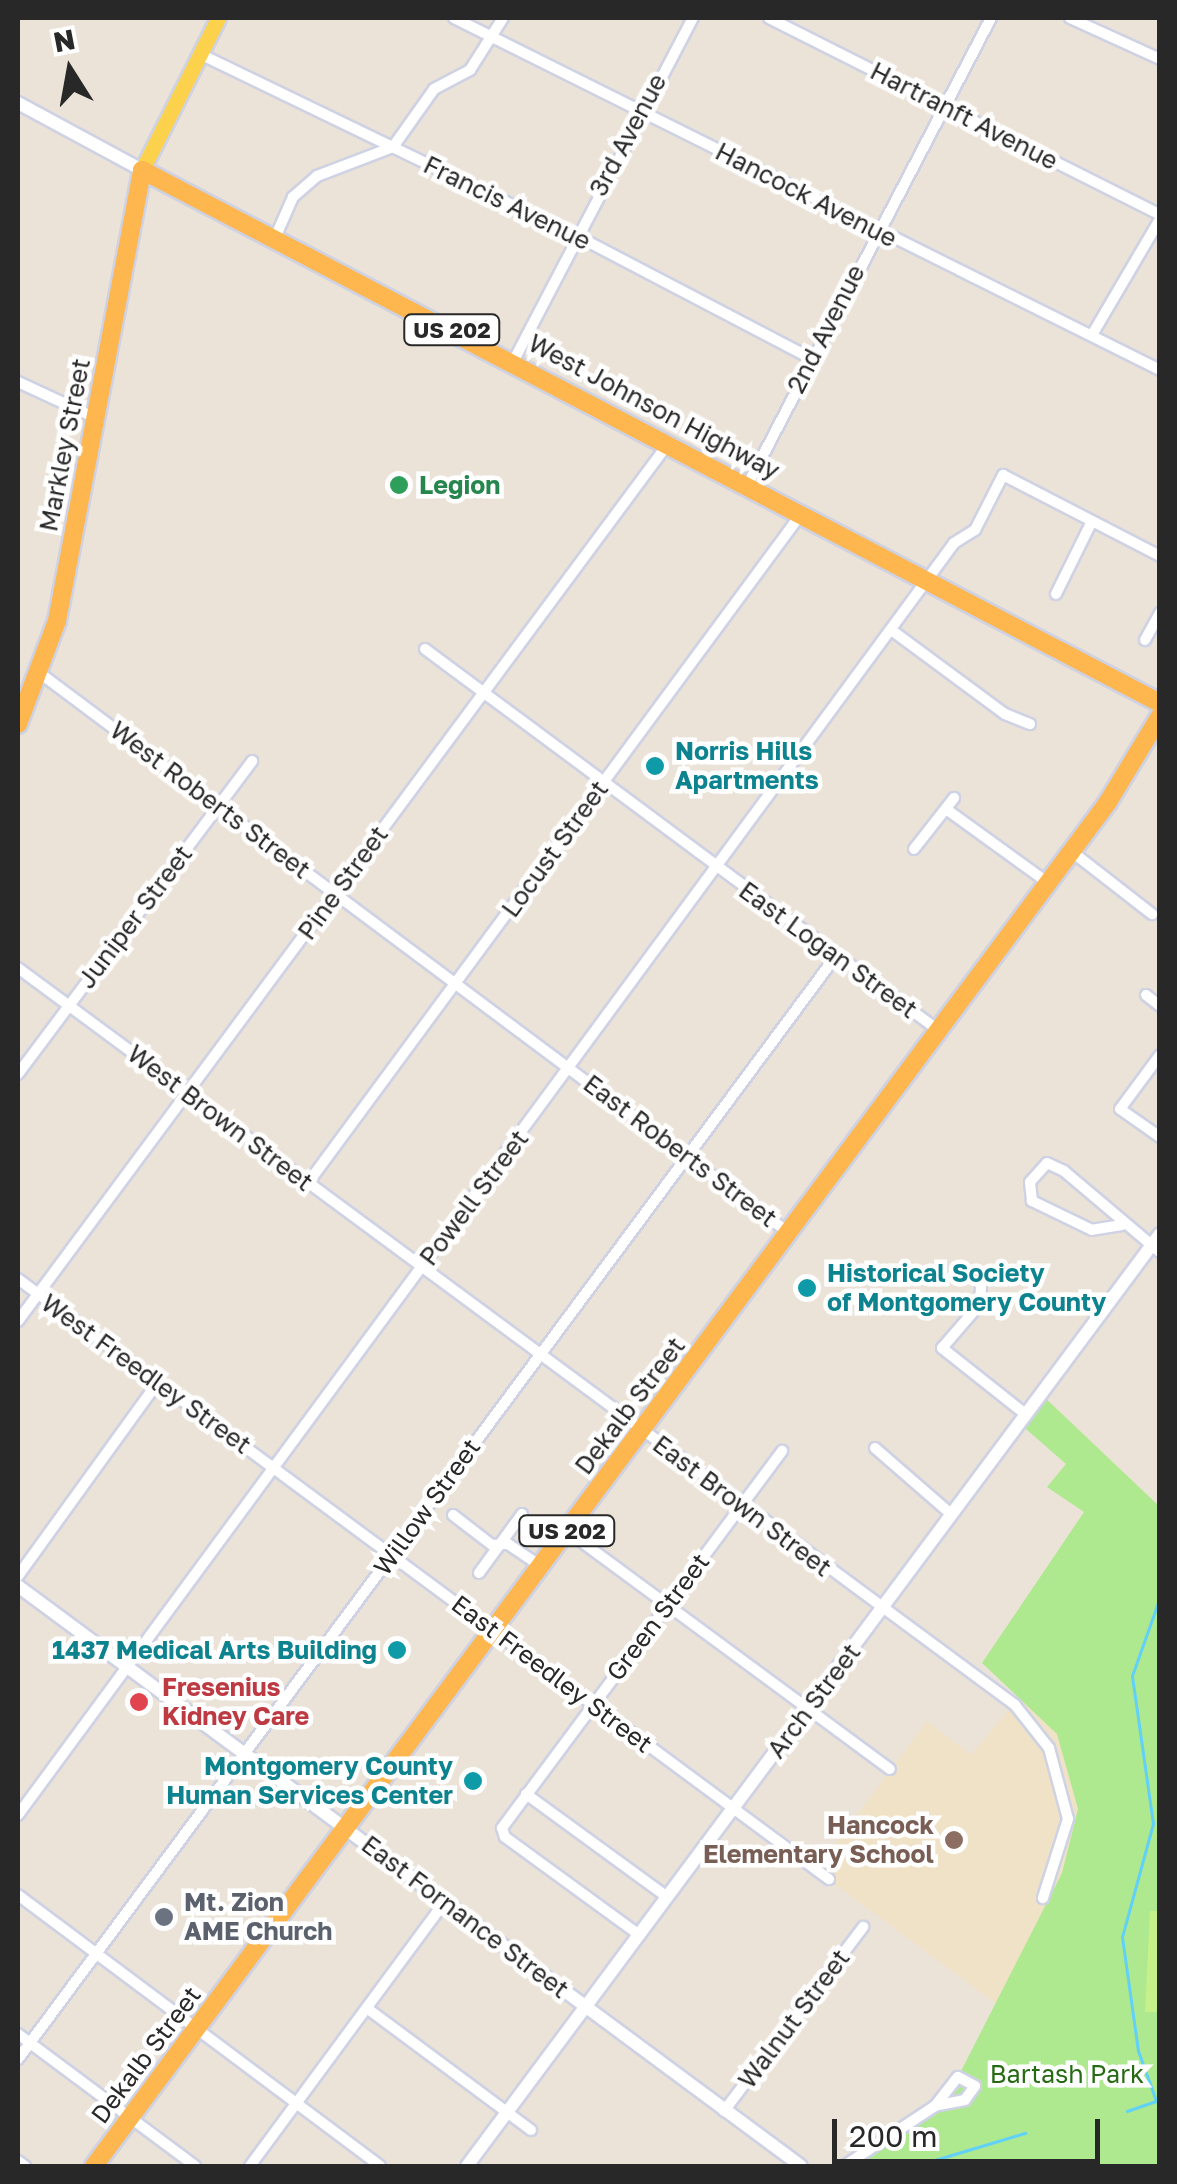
<!DOCTYPE html>
<style>
body{margin:0}
#map{position:relative;width:1177px;height:2184px;overflow:hidden;background:#ece3d8;font-family:"Golos Text",sans-serif}
div>[style]{position:absolute}
.education>*{inset:0;background:#f0e2c6}
.green>*{inset:0;background:#aee88f}
.pitch>*{inset:0;background:#c6f18a}
.stream>*{height:2.5px;margin:-1.25px;padding:0 1.25px;transform-origin:1.25px;border-radius:1.25px;background:#61d1f8}
.roads{filter:drop-shadow(2px 0 #ced2e3) drop-shadow(-2px 0 #ced2e3) drop-shadow(0 2px #ced2e3) drop-shadow(0 -2px #ced2e3)}
.minor>*{height:10px;margin:-5px;padding:0 5px;transform-origin:5px;border-radius:5px;background:#fff}
.tertiary>*{height:12px;margin:-6px;padding:0 6px;transform-origin:6px;border-radius:6px;background:#fff}
.primary>*{height:15px;margin:-7.5px;padding:0 7.5px;transform-origin:7.5px;border-radius:7.5px;background:#fcd24d}
.trunk>*{height:18px;margin:-9px;padding:0 9px;transform-origin:9px;border-radius:9px;background:#feb64f}
.dots>*{width:28px;height:28px;translate:-50% -50%;box-sizing:border-box;border:5px solid #fff;border-radius:50%}
span{translate:-50% -50%;white-space:nowrap;text-align:center;line-height:1.15;-webkit-text-stroke:9px #fff;paint-order:stroke}
.shield-label span{padding:2px 8px;background:#fff;border:2px solid;border-radius:8px;-webkit-text-stroke-width:0}
.shield-label{font-size:22px;color:#282828;font-weight:700}
.street-label{font-size:25px;color:#282828}
.leisure-label{font-size:25px;color:#27864d;font-weight:700}
.left{translate:0 -50%;text-align:left}
.culture-label{font-size:25px;color:#0d838f;font-weight:700}
.right{translate:-100% -50%;text-align:right}
.health-label{font-size:25px;color:#be3a42;font-weight:700}
.education-label{font-size:25px;color:#785e54;font-weight:700}
.worship-label{font-size:25px;color:#5b616d;font-weight:700}
.park-label{font-size:25px;color:#266a13}
.frame{position:absolute;inset:0;border:20px solid #282828;pointer-events:none}
.north{position:absolute;left:20px;top:20px;width:100px;height:100px;-webkit-text-stroke:8px #fff;paint-order:stroke;rotate:349deg;font-size:28px;font-weight:700;line-height:40px;text-align:center;color:#282828}
.north::after{content:'';display:block;margin:auto;width:35px;height:45px;background:#282828;clip-path:polygon(50% 0,100% 100%,50% 72%,0 100%)}
.scale{position:absolute;left:832px;top:2119px;width:268px;height:45px;box-sizing:border-box;border:5px solid #282828;border-top:0;padding-left:12px;font-size:30px;line-height:35px;white-space:nowrap;color:#282828;-webkit-text-stroke:8px #fff;paint-order:stroke}
</style>
<div id="map">
<div class="education">
<div style="clip-path:polygon(1020px 1697px,1057px 1734px,1078px 1809px,1062px 1873px,998px 2005px,816px 1870px,927px 1721px,971px 1755px)"></div>
</div>
<div class="green">
<div style="clip-path:polygon(1040px 1393px,1159px 1506px,1159px 2166px,844px 2166px,935px 2106px,958px 2077px,1062px 1873px,1078px 1809px,1057px 1734px,982px 1663px,1084px 1512px,1047px 1487px,1066px 1464px,1018px 1422px)"></div>
</div>
<div class="pitch">
<div style="clip-path:polygon(1150px 1911px,1159px 1911px,1159px 2012px,1145px 2012px)"></div>
</div>
<div class="stream">
<div style="left:1127px;top:2111px;width:31px;rotate:-19deg"></div>
<div style="left:1156px;top:2101px;width:53px;rotate:-109.8deg"></div>
<div style="left:1138px;top:2051px;width:115px;rotate:-98deg"></div>
<div style="left:1122px;top:1937px;width:117px;rotate:-74.7deg"></div>
<div style="left:1153px;top:1824px;width:149px;rotate:-98.1deg"></div>
<div style="left:1132px;top:1676px;width:84px;rotate:-70.5deg"></div>
<div style="left:915px;top:2166px;width:115px;rotate:-16.7deg"></div>
</div>
<div class="roads">
<div class="minor">
<div style="left:454px;top:18px;width:789px;rotate:26.5deg"></div>
<div style="left:769px;top:18px;width:438px;rotate:26.7deg"></div>
<div style="left:1070px;top:18px;width:99px;rotate:24.5deg"></div>
<div style="left:200px;top:54px;width:416px;rotate:25.8deg"></div>
<div style="left:575px;top:235px;width:267px;rotate:27.6deg"></div>
<div style="left:275px;top:238px;width:45px;rotate:-66.3deg"></div>
<div style="left:293px;top:197px;width:32px;rotate:-41deg"></div>
<div style="left:317px;top:176px;width:81px;rotate:-20.9deg"></div>
<div style="left:393px;top:147px;width:71px;rotate:-54.7deg"></div>
<div style="left:434px;top:89px;width:41px;rotate:-27.8deg"></div>
<div style="left:470px;top:70px;width:62px;rotate:-57.6deg"></div>
<div style="left:1092px;top:335px;width:134px;rotate:-59.6deg"></div>
<div style="left:513px;top:362px;width:388px;rotate:-62.4deg"></div>
<div style="left:18px;top:382px;width:86px;rotate:24.8deg"></div>
<div style="left:748px;top:484px;width:526px;rotate:-62.46deg"></div>
<div style="left:1056px;top:594px;width:81px;rotate:-63.7deg"></div>
<div style="left:894px;top:632px;width:138px;rotate:36.5deg"></div>
<div style="left:1005px;top:714px;width:27px;rotate:22deg"></div>
<div style="left:1145px;top:640px;width:31px;rotate:-61deg"></div>
<div style="left:425px;top:649px;width:639px;rotate:36.6deg"></div>
<div style="left:41px;top:674px;width:934px;rotate:36.77deg"></div>
<div style="left:946px;top:809px;width:125px;rotate:35.9deg"></div>
<div style="left:914px;top:849px;width:65px;rotate:-51.9deg"></div>
<div style="left:1071px;top:851px;width:103px;rotate:37.9deg"></div>
<div style="left:18px;top:968px;width:1240px;rotate:36.47deg"></div>
<div style="left:1015px;top:1705px;width:55px;rotate:51.7deg"></div>
<div style="left:1049px;top:1748px;width:73px;rotate:75deg"></div>
<div style="left:1068px;top:1819px;width:83px;rotate:107.6deg"></div>
<div style="left:1146px;top:995px;width:18px;rotate:38deg"></div>
<div style="left:1160px;top:1055px;width:67px;rotate:126.5deg"></div>
<div style="left:1120px;top:1109px;width:49px;rotate:35deg"></div>
<div style="left:18px;top:1074px;width:391px;rotate:-53.2deg"></div>
<div style="left:308px;top:1183px;width:831px;rotate:-53.61deg"></div>
<div style="left:1122px;top:1225px;width:30px;rotate:171deg"></div>
<div style="left:1092px;top:1230px;width:67px;rotate:-154.2deg"></div>
<div style="left:1032px;top:1201px;width:19px;rotate:-96deg"></div>
<div style="left:1030px;top:1182px;width:25px;rotate:-48deg"></div>
<div style="left:1047px;top:1163px;width:19px;rotate:25deg"></div>
<div style="left:1064px;top:1171px;width:126px;rotate:40.2deg"></div>
<div style="left:18px;top:1279px;width:1009px;rotate:36.5deg"></div>
<div style="left:981px;top:1286px;width:18px;rotate:93deg"></div>
<div style="left:980px;top:1304px;width:58px;rotate:130.8deg"></div>
<div style="left:942px;top:1348px;width:105px;rotate:38.4deg"></div>
<div style="left:18px;top:1321px;width:1092px;rotate:-53.46deg"></div>
<div style="left:875px;top:1448px;width:101px;rotate:41deg"></div>
<div style="left:453px;top:1515px;width:49px;rotate:37.6deg"></div>
<div style="left:492px;top:1545px;width:16px;rotate:-4deg"></div>
<div style="left:508px;top:1544px;width:40px;rotate:34deg"></div>
<div style="left:567px;top:1531px;width:401px;rotate:36.4deg"></div>
<div style="left:479px;top:1573px;width:73px;rotate:-53.9deg"></div>
<div style="left:18px;top:1576px;width:238px;rotate:-54.2deg"></div>
<div style="left:526px;top:1794px;width:175px;rotate:36.1deg"></div>
<div style="left:18px;top:1815px;width:1579px;rotate:-53.65deg"></div>
<div style="left:954px;top:543px;width:25px;rotate:-32deg"></div>
<div style="left:975px;top:530px;width:62px;rotate:-63deg"></div>
<div style="left:1003px;top:475px;width:177px;rotate:27.3deg"></div>
<div style="left:18px;top:1895px;width:452px;rotate:36.8deg"></div>
<div style="left:638px;top:1934px;width:165px;rotate:-143.9deg"></div>
<div style="left:505px;top:1837px;width:9px;rotate:-108deg"></div>
<div style="left:502px;top:1828px;width:470px;rotate:-53.4deg"></div>
<div style="left:368px;top:2009px;width:203px;rotate:36.6deg"></div>
<div style="left:18px;top:2034px;width:221px;rotate:36.7deg"></div>
<div style="left:18px;top:2059px;width:1373px;rotate:-53.44deg"></div>
<div style="left:724px;top:2111px;width:231px;rotate:-52.9deg"></div>
<div style="left:18px;top:2161px;width:9px;rotate:36deg"></div>
<div style="left:250px;top:2166px;width:327px;rotate:-53.6deg"></div>
<div style="left:844px;top:2166px;width:109px;rotate:-33.4deg"></div>
<div style="left:935px;top:2106px;width:37px;rotate:-52deg"></div>
<div style="left:958px;top:2077px;width:19px;rotate:28deg"></div>
<div style="left:975px;top:2086px;width:17px;rotate:126deg"></div>
<div style="left:965px;top:2100px;width:31px;rotate:169deg"></div>
</div>
<div class="tertiary">
<div style="left:18px;top:103px;width:141px;rotate:28.4deg"></div>
<div style="left:18px;top:1586px;width:974px;rotate:36.53deg"></div>
<div style="left:467px;top:2166px;width:1161px;rotate:-53.37deg"></div>
</div>
<div class="primary">
<div style="left:142px;top:170px;width:170px;rotate:-63.4deg"></div>
</div>
<div class="trunk">
<div style="left:18px;top:724px;width:110px;rotate:-69.3deg"></div>
<div style="left:57px;top:621px;width:459px;rotate:-79.3deg"></div>
<div style="left:142px;top:170px;width:1149px;rotate:27.64deg"></div>
<div style="left:94px;top:2166px;width:1700px;rotate:-53.37deg"></div>
<div style="left:1108px;top:802px;width:100px;rotate:-58.8deg"></div>
</div>
</div>
<div class="dots">
<div style="left:399px;top:485px;background:#2e9e5b"></div>
<div style="left:655px;top:766px;background:#0f9aa8"></div>
<div style="left:807px;top:1288px;background:#0f9aa8"></div>
<div style="left:397px;top:1650px;background:#0f9aa8"></div>
<div style="left:139px;top:1702px;background:#e0444e"></div>
<div style="left:473px;top:1781px;background:#0f9aa8"></div>
<div style="left:954px;top:1840px;background:#8d6e63"></div>
<div style="left:164px;top:1917px;background:#6b7280"></div>
</div>
<div class="shield-label">
<span style="left:452px;top:330px">US 202</span>
<span style="left:567px;top:1531px">US 202</span>
</div>
<div class="street-label">
<span style="left:964px;top:116px;rotate:27deg">Hartranft Avenue</span>
<span style="left:628px;top:135px;rotate:-62deg">3rd Avenue</span>
<span style="left:806px;top:195px;rotate:27deg">Hancock Avenue</span>
<span style="left:507px;top:203px;rotate:26deg">Francis Avenue</span>
<span style="left:826px;top:329px;rotate:-63deg">2nd Avenue</span>
<span style="left:654px;top:407px;rotate:28deg">West Johnson Highway</span>
<span style="left:65px;top:445px;rotate:-79deg">Markley Street</span>
<span style="left:210px;top:800px;rotate:37deg">West Roberts Street</span>
<span style="left:555px;top:849px;rotate:-54deg">Locust Street</span>
<span style="left:343px;top:883px;rotate:-54deg">Pine Street</span>
<span style="left:135px;top:917px;rotate:-53deg">Juniper Street</span>
<span style="left:828px;top:950px;rotate:36deg">East Logan Street</span>
<span style="left:220px;top:1118px;rotate:37deg">West Brown Street</span>
<span style="left:680px;top:1151px;rotate:37deg">East Roberts Street</span>
<span style="left:474px;top:1198px;rotate:-53deg">Powell Street</span>
<span style="left:146px;top:1374px;rotate:36deg">West Freedley Street</span>
<span style="left:630px;top:1406px;rotate:-53deg">Dekalb Street</span>
<span style="left:742px;top:1506px;rotate:37deg">East Brown Street</span>
<span style="left:427px;top:1507px;rotate:-54deg">Willow Street</span>
<span style="left:658px;top:1617px;rotate:-53deg">Green Street</span>
<span style="left:552px;top:1674px;rotate:37deg">East Freedley Street</span>
<span style="left:814px;top:1701px;rotate:-53deg">Arch Street</span>
<span style="left:465px;top:1917px;rotate:37deg">East Fornance Street</span>
<span style="left:794px;top:2019px;rotate:-53deg">Walnut Street</span>
<span style="left:146px;top:2055px;rotate:-53deg">Dekalb Street</span>
</div>
<div class="leisure-label">
<span class="left" style="left:419px;top:485px">Legion</span>
</div>
<div class="culture-label">
<span class="left" style="left:675px;top:766px">Norris Hills<br>Apartments</span>
<span class="left" style="left:827px;top:1288px">Historical Society<br>of Montgomery County</span>
<span class="right" style="left:377px;top:1650px">1437 Medical Arts Building</span>
<span class="right" style="left:453px;top:1781px">Montgomery County<br>Human Services Center</span>
</div>
<div class="health-label">
<span class="left" style="left:162px;top:1702px">Fresenius<br>Kidney Care</span>
</div>
<div class="education-label">
<span class="right" style="left:934px;top:1840px">Hancock<br>Elementary School</span>
</div>
<div class="worship-label">
<span class="left" style="left:184px;top:1917px">Mt. Zion<br>AME Church</span>
</div>
<div class="park-label">
<span style="left:1067px;top:2074px">Bartash Park</span>
</div>
<div class="frame"></div>
<div class="north">N</div>
<div class="scale">200 m</div>
</div>
